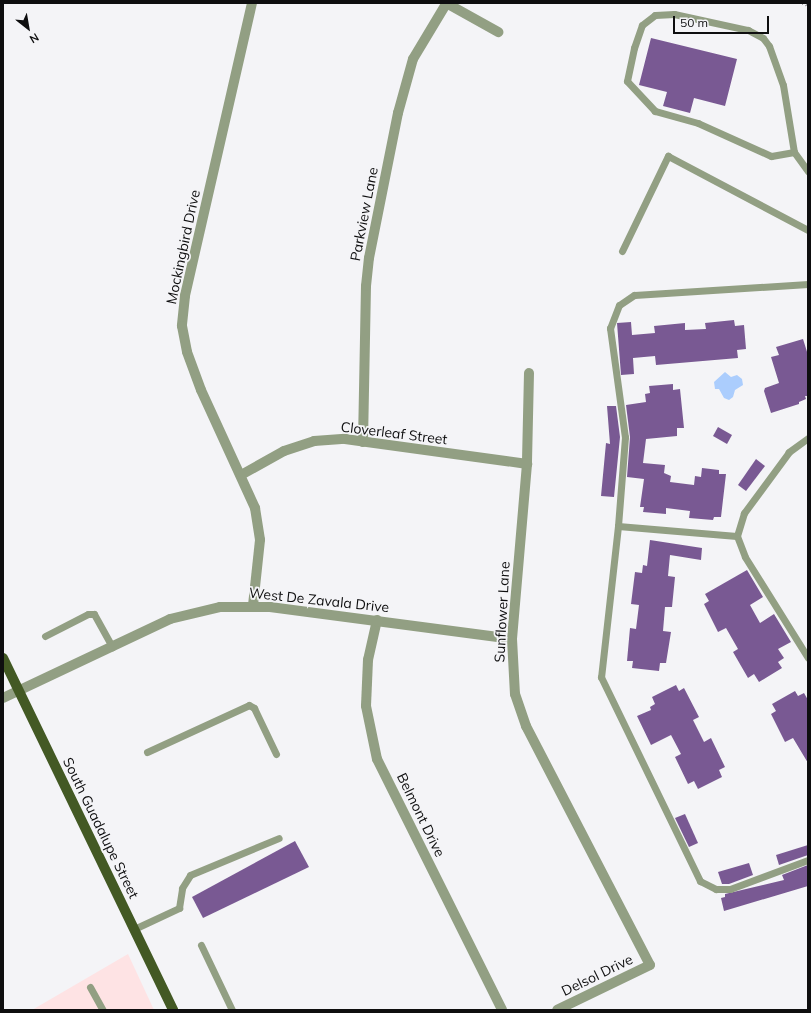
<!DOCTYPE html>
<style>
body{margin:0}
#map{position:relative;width:811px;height:1013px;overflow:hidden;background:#f4f4f7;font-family:Mulish,sans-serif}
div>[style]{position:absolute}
.education>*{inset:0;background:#fee3e4}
.water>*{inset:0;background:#abcdfd}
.building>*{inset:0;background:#795993}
.path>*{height:2.5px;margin-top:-1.25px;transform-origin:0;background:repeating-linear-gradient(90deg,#a3a3a6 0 1px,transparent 0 4px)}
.service>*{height:7px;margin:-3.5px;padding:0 3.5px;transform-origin:3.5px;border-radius:3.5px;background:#929f83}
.minor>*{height:10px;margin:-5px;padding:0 5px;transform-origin:5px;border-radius:5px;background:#929f83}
.primary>*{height:10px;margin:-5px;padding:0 5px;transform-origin:5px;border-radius:5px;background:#435924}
span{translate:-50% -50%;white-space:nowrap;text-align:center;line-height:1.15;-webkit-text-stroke:3.5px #f4f4f7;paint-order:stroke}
.street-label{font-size:14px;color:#0e0e0f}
.frame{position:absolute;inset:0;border:4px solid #0e0e0f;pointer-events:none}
.north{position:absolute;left:8px;top:8px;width:40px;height:40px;-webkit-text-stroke:3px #f4f4f7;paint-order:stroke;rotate:149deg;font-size:11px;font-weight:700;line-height:16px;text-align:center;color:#0e0e0f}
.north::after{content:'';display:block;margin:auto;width:14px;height:18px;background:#0e0e0f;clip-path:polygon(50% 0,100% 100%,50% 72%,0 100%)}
.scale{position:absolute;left:673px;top:16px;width:96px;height:18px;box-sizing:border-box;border:2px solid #0e0e0f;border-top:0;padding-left:5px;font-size:12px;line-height:14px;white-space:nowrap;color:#0e0e0f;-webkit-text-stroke:3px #f4f4f7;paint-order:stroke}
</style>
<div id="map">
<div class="education">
<div style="clip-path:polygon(128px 954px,154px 1010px,32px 1010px)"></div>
</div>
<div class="water">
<div style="clip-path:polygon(725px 372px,731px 377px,737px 375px,742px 379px,743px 385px,735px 390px,733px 397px,729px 400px,724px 398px,719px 389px,715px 389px,714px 382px)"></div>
</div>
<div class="building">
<div style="clip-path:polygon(651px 38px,737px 59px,725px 106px,694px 98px,690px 113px,663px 106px,667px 92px,639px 85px)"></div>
<div style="clip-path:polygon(734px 320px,735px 326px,744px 325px,746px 349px,737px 350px,738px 358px,656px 365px,655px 356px,633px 358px,634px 374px,621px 375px,617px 323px,631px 322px,632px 335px,655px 333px,654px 326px,685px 323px,685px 330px,706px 329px,705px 323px)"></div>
<div style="clip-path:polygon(803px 339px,808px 355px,808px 396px,805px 396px,806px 399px,799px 402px,799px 404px,771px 413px,764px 391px,765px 388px,779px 383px,771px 357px,779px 355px,776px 347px)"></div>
<div style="clip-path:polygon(673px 384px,673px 390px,680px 389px,684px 428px,677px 428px,677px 436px,646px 439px,643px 463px,665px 465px,664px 473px,671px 476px,670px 482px,694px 485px,695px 476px,701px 477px,702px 468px,719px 470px,719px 474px,726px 474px,721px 517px,714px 517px,713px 520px,689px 518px,690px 511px,666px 508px,666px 514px,643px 512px,644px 507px,640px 507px,644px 479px,627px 477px,630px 437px,626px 405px,646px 402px,645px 394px,650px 393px,649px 386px)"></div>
<div style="clip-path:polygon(607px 406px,616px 406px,620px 437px,614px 497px,601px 496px,606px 443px,610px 444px)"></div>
<div style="clip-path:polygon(718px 427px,732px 435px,727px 444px,713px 436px)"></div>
<div style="clip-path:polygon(756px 459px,765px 466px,746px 491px,738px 485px)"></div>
<div style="clip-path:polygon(650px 540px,702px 548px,701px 560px,670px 555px,668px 576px,675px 577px,672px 607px,665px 607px,663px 631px,671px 632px,666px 663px,660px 663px,659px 671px,632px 668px,633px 661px,627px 661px,630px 628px,636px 629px,639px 605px,631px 604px,635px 572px,642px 573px,643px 565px,647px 566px)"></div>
<div style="clip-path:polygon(747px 570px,763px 597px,750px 605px,760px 623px,774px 614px,791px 642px,778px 649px,784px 658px,778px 662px,782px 668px,759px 682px,754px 674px,748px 678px,733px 652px,738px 649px,726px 628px,718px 632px,704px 604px,709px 601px,705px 594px)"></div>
<div style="clip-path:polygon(676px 685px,679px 691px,684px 688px,699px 717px,693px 720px,704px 742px,711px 738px,725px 767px,719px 770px,722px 777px,698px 789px,694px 781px,688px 784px,675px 757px,681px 754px,671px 735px,651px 745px,637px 716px,651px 710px,650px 707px,655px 704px,652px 697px)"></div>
<div style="clip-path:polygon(795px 691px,798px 696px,804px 693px,808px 700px,808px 763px,793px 738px,785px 742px,771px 714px,776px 711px,772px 704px)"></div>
<div style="clip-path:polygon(685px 814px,698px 843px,689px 847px,675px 818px)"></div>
<div style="clip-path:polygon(295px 841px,309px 867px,203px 918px,192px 897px)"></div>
<div style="clip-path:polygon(808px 845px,808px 855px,779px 865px,776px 855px)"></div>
<div style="clip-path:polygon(749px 863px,753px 875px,729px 884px,722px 884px,718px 872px)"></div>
<div style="clip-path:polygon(808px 865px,808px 886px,724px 911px,721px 898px,725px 897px,725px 894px,784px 880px,782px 875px)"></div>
</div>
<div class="path">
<div style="left:802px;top:3px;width:6px;rotate:18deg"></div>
</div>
<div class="service">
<div style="left:794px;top:152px;width:23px;rotate:170deg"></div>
<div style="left:771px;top:156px;width:80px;rotate:-155.7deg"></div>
<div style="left:698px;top:123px;width:45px;rotate:-164.4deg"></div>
<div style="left:655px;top:111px;width:41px;rotate:-133deg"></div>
<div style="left:627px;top:81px;width:34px;rotate:-78deg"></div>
<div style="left:634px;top:48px;width:24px;rotate:-71deg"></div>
<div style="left:642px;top:25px;width:16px;rotate:-38deg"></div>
<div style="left:655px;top:15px;width:19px;rotate:-3deg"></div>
<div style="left:674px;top:14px;width:76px;rotate:12.2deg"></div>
<div style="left:748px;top:30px;width:17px;rotate:28deg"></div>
<div style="left:763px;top:38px;width:10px;rotate:53deg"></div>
<div style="left:769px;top:46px;width:41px;rotate:70.3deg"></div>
<div style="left:783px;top:85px;width:68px;rotate:80.7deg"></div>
<div style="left:794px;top:152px;width:24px;rotate:54deg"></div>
<div style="left:622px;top:251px;width:106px;rotate:-64.2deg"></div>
<div style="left:668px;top:156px;width:158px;rotate:27.9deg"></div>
<div style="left:808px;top:284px;width:174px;rotate:176.4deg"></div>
<div style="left:634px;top:295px;width:18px;rotate:146deg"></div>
<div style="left:619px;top:305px;width:25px;rotate:111deg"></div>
<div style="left:610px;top:328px;width:110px;rotate:82.2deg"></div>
<div style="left:625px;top:437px;width:89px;rotate:94.5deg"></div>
<div style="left:618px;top:526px;width:152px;rotate:96.4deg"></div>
<div style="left:601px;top:677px;width:227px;rotate:64.1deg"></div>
<div style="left:700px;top:881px;width:18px;rotate:27deg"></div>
<div style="left:716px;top:889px;width:14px"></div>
<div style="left:730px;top:889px;width:83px;rotate:-20.4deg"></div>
<div style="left:808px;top:438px;width:24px;rotate:144deg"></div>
<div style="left:789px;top:452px;width:76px;rotate:126.4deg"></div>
<div style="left:744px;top:513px;width:24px;rotate:107deg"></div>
<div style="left:737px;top:536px;width:22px;rotate:69deg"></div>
<div style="left:745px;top:557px;width:119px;rotate:58deg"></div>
<div style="left:618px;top:526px;width:119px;rotate:4.8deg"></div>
<div style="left:45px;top:636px;width:48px;rotate:-27.1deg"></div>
<div style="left:88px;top:614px;width:6px"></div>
<div style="left:94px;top:614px;width:38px;rotate:61deg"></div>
<div style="left:147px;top:752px;width:112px;rotate:-24.7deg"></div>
<div style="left:249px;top:705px;width:6px;rotate:31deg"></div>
<div style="left:254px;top:708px;width:51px;rotate:64.4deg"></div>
<div style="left:134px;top:929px;width:50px;rotate:-25deg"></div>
<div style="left:179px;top:908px;width:20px;rotate:-81deg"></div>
<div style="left:182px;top:888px;width:15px;rotate:-58deg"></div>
<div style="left:190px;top:875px;width:96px;rotate:-22.6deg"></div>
<div style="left:201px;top:945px;width:72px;rotate:64.5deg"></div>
<div style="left:90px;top:987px;width:26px;rotate:61deg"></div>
</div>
<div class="minor">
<div style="left:252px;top:3px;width:301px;rotate:102.9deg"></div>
<div style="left:185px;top:296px;width:30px;rotate:96deg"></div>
<div style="left:182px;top:326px;width:26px;rotate:79deg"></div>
<div style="left:187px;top:352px;width:40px;rotate:69.8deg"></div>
<div style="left:201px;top:390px;width:130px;rotate:65.4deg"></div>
<div style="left:255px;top:508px;width:32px;rotate:81deg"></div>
<div style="left:260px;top:540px;width:66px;rotate:96.1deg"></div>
<div style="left:446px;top:3px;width:60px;rotate:29.1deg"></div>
<div style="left:529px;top:373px;width:91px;rotate:91.3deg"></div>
<div style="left:527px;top:464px;width:176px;rotate:94.9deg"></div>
<div style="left:512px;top:639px;width:55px;rotate:86.9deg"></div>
<div style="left:515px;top:694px;width:34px;rotate:71deg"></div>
<div style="left:526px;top:726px;width:269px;rotate:62.6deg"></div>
<div style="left:650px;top:965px;width:103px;rotate:154.2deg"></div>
<div style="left:363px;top:442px;width:156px;rotate:-88.9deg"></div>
<div style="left:366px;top:286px;width:28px;rotate:-84deg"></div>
<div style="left:369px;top:258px;width:148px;rotate:-78.7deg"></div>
<div style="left:398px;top:113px;width:56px;rotate:-74.5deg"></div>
<div style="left:413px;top:59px;width:64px;rotate:-59deg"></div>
<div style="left:241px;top:475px;width:49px;rotate:-29.2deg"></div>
<div style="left:284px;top:451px;width:32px;rotate:-18deg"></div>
<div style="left:314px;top:441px;width:31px;rotate:-4deg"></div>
<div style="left:345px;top:439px;width:184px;rotate:7.8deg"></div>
<div style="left:377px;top:620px;width:41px;rotate:102.7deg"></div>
<div style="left:368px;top:660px;width:46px;rotate:92.5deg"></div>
<div style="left:366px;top:706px;width:54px;rotate:78.3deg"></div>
<div style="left:377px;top:759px;width:280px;rotate:63.5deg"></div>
<div style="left:3px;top:698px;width:185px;rotate:-25.3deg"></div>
<div style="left:170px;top:619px;width:51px;rotate:-13.5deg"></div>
<div style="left:220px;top:607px;width:50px"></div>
<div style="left:270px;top:607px;width:244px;rotate:7.5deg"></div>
</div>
<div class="primary">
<div style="left:3px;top:658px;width:391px;rotate:64.2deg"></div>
</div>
<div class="street-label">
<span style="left:364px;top:214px;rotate:-79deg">Parkview Lane</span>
<span style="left:183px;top:247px;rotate:-78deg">Mockingbird Drive</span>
<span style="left:394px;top:433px;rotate:7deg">Cloverleaf Street</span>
<span style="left:319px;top:600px;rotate:6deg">West De Zavala Drive</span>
<span style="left:502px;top:612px;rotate:-87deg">Sunflower Lane</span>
<span style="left:421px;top:815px;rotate:64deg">Belmont Drive</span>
<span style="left:101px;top:828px;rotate:64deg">South Guadalupe Street</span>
<span style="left:597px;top:975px;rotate:-26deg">Delsol Drive</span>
</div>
<div class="frame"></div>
<div class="north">N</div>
<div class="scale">50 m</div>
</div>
